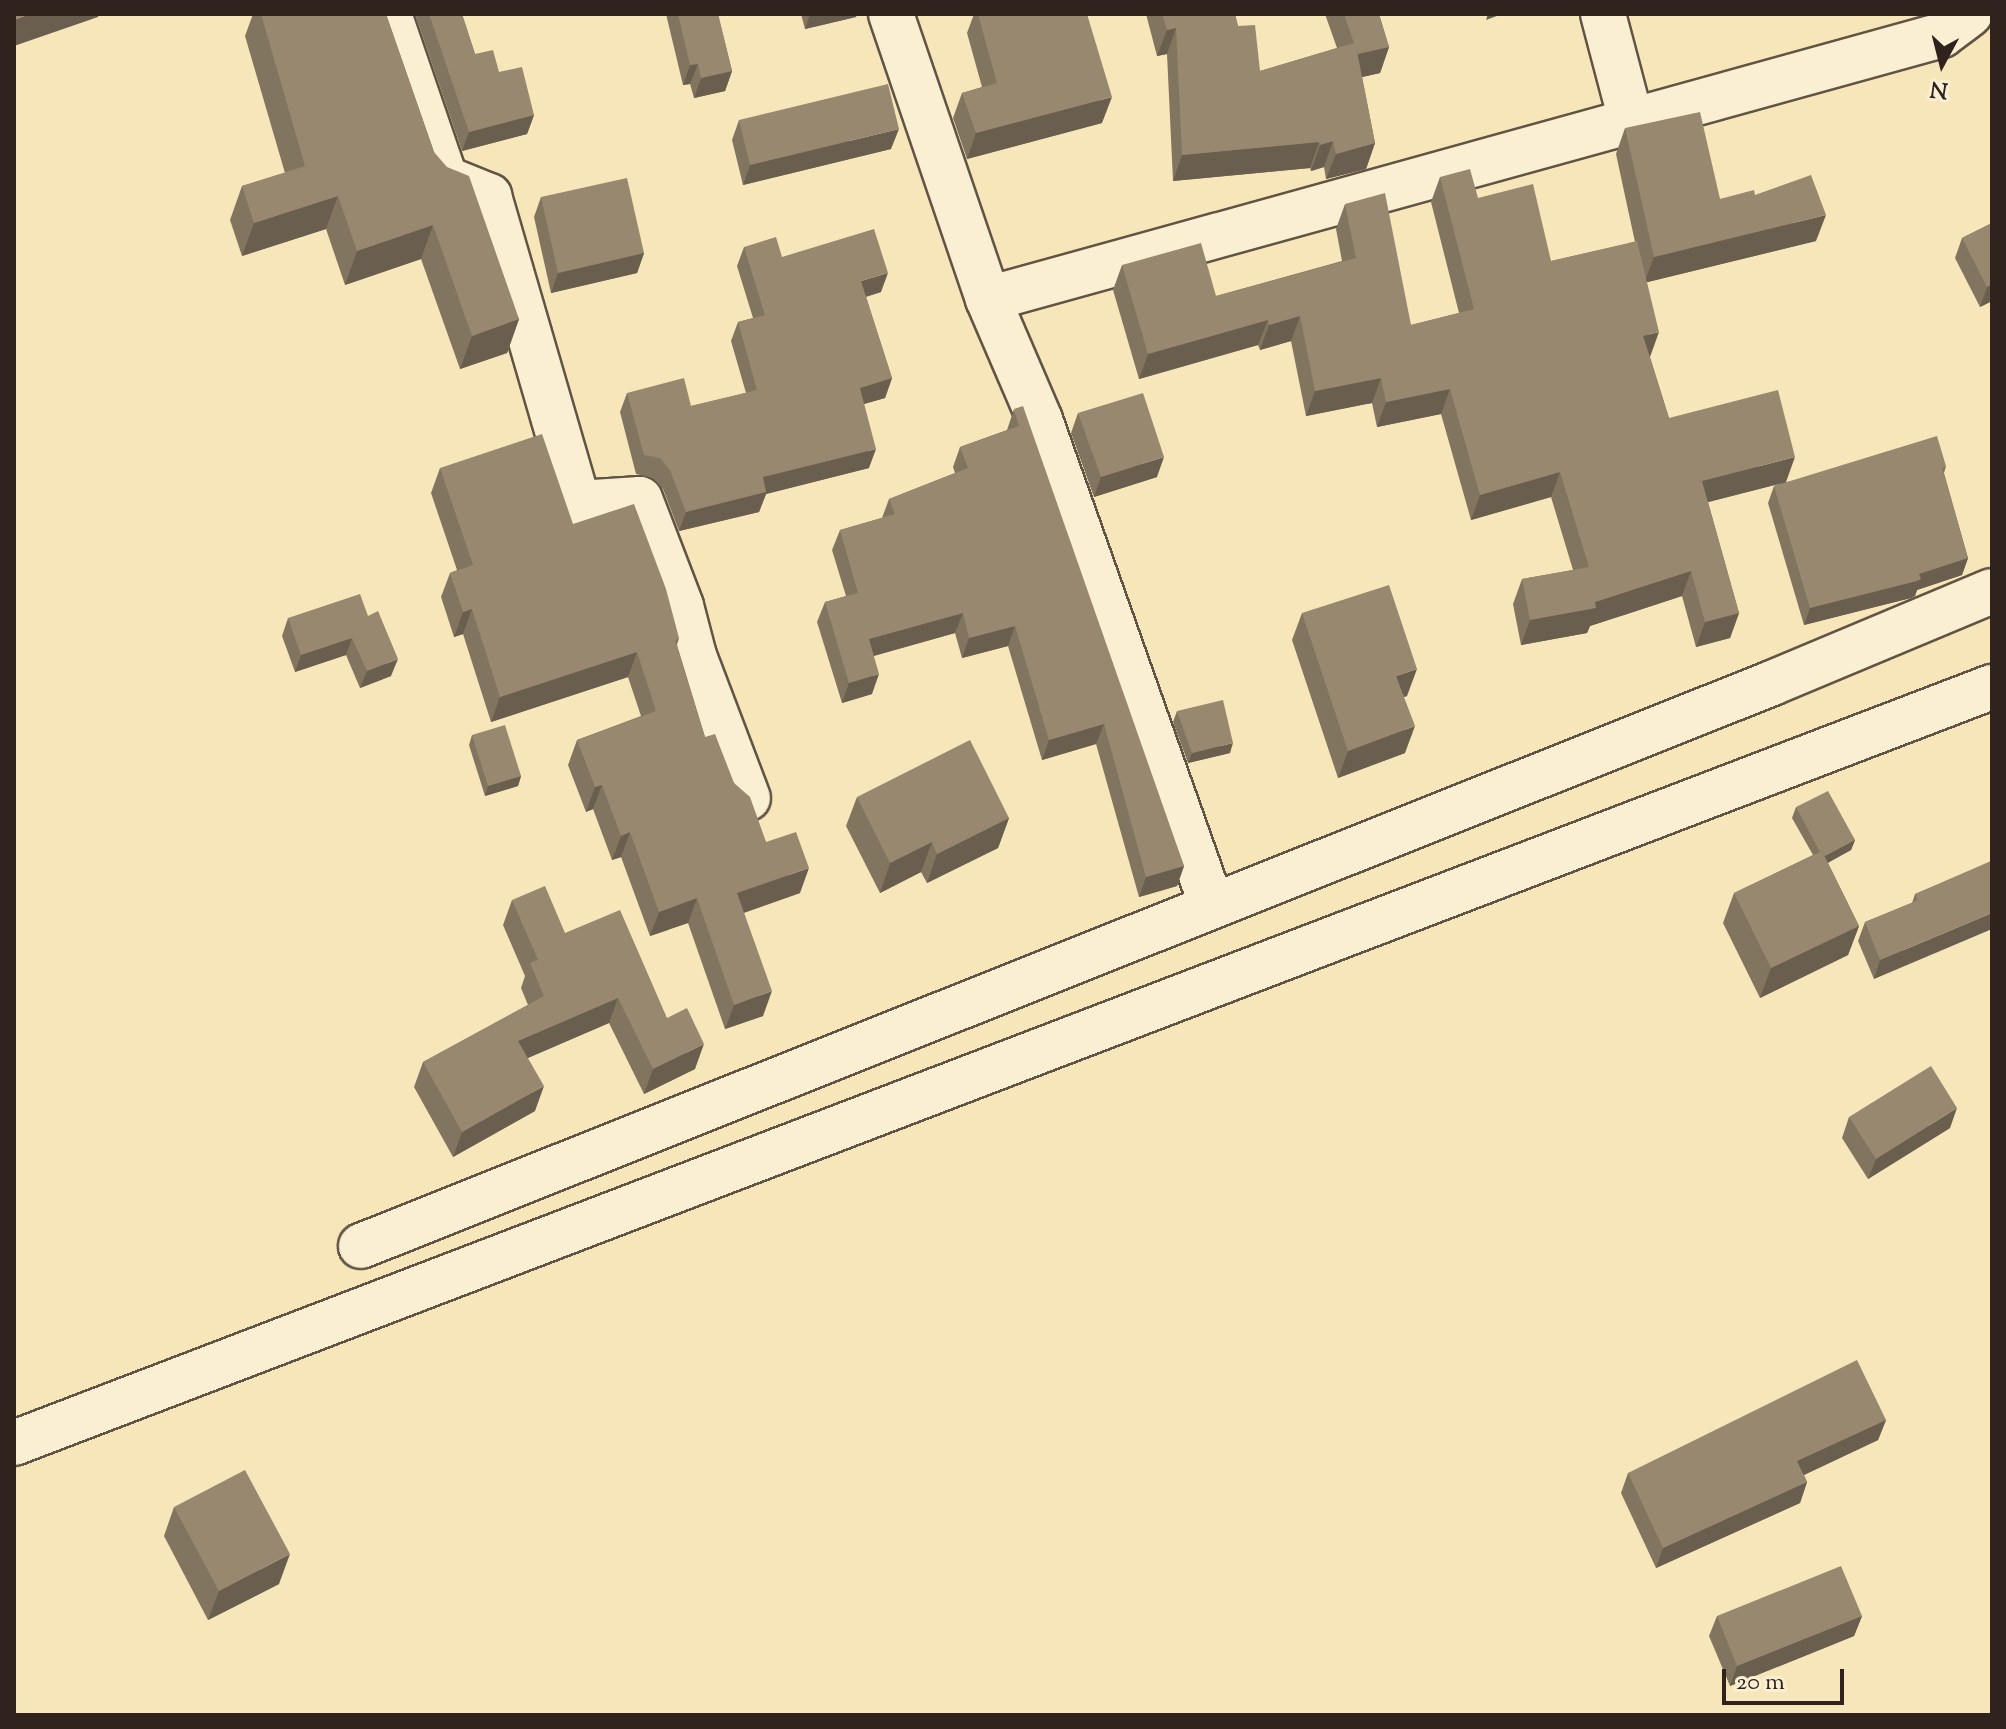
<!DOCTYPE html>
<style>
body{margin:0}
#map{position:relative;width:2006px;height:1729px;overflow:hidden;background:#f7e6ba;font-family:"Sorts Mill Goudy",serif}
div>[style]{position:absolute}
.roads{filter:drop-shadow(2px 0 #625444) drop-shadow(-2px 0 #625444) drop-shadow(0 2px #625444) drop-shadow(0 -2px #625444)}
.street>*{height:44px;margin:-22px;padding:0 22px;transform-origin:22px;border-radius:22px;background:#faefd2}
.wall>*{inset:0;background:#82755f}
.shaded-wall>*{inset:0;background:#6a5f4e}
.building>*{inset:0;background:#97886f}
span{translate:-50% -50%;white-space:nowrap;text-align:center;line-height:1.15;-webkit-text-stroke:8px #faefd2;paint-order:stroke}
.frame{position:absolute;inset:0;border:16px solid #30231d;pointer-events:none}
.north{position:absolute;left:1902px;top:24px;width:80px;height:80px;-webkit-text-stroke:6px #faefd2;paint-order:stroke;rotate:187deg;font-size:22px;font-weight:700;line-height:32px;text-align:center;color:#30231d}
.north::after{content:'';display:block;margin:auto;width:28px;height:36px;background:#30231d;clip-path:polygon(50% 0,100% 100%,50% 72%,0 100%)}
.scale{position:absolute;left:1722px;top:1669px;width:122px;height:36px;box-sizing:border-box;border:4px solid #30231d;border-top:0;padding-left:10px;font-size:24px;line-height:28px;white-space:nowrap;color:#30231d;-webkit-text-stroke:6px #faefd2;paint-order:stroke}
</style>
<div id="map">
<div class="roads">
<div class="street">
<div style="left:389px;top:14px;width:173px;rotate:71.1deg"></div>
<div style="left:445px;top:178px;width:48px;rotate:22.2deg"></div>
<div style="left:489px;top:196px;width:320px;rotate:73.8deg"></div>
<div style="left:578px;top:503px;width:62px;rotate:-3.7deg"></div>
<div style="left:640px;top:499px;width:115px;rotate:69deg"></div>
<div style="left:681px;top:606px;width:52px;rotate:75.4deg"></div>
<div style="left:694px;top:656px;width:152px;rotate:69.2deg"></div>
<div style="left:891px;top:14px;width:301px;rotate:71.2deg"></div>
<div style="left:988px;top:299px;width:132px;rotate:66.7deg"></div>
<div style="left:1040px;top:420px;width:516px;rotate:70.51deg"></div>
<div style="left:1603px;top:14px;width:110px;rotate:75.2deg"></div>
<div style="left:988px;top:299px;width:990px;rotate:-15.47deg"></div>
<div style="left:1942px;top:35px;width:35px;rotate:-37deg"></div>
<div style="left:361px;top:1246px;width:1519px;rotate:-21.75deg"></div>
<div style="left:1772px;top:683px;width:238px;rotate:-22.7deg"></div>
<div style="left:14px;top:1443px;width:2118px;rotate:-20.92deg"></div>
</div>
</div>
<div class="wall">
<div style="clip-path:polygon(253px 14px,386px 14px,434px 152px,519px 319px,507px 353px,460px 369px,421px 259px,345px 285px,326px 229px,242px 256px,230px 220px,242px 186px,285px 173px,245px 36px)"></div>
<div style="clip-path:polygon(415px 14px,462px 14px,475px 54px,499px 72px,534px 115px,527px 134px,462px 151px)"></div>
<div style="clip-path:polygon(666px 14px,718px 14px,732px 71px,725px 91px,694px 98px,690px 84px,683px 85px)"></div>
<div style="clip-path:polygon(801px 14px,857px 14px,856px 17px,805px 29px)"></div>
<div style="clip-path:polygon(974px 14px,1087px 14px,1102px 123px,967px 159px,953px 118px,962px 93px,982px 87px,967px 33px)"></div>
<div style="clip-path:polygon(1146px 14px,1235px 14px,1238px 26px,1260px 71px,1337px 48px,1325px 14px,1379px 14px,1389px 47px,1380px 73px,1362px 77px,1375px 143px,1366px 169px,1326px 179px,1324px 167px,1311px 171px,1310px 168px,1173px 181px,1167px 54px,1157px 56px)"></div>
<div style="clip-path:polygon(739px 120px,891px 149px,743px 185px,732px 140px)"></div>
<div style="clip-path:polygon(1625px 128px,1720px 199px,1755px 195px,1816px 241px,1647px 282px,1650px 357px,1669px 418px,1786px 482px,1946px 466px,1944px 473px,1968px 558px,1962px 575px,1917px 590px,1915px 596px,1911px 598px,1804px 625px,1768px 503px,1774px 486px,1779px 484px,1708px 502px,1739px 613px,1730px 638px,1696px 647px,1682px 596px,1590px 626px,1587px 633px,1521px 645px,1513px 604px,1522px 579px,1573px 570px,1551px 497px,1471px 520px,1441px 414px,1377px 427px,1372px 403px,1306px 416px,1291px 341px,1260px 350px,1258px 345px,1139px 379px,1113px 290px,1122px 265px,1216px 296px,1342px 261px,1336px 229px,1345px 204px,1411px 325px,1459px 313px,1431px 202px,1440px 177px,1478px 198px,1551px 261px,1635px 242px,1616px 154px)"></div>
<div style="clip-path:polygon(541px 197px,644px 253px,637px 273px,551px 293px,534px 217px)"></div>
<div style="clip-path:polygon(1992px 223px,1992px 301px,1980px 307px,1955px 258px,1962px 238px)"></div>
<div style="clip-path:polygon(744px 247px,782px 257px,881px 292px,866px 297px,892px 378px,885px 398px,864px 404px,869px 468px,766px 494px,759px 512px,679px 531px,663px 489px,653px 478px,636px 474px,620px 412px,627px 393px,691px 406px,746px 393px,731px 341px,738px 322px,753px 318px,737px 266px)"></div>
<div style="clip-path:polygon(1014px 409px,1184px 866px,1177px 886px,1139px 897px,1096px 744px,1042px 760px,1008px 646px,962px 658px,955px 633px,874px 656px,872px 694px,842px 703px,817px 622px,825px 602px,846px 596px,832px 550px,840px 530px,882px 518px,889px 499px,955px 473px,953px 467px,960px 447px,1007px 430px)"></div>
<div style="clip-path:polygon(1078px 413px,1157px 477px,1094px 497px,1071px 433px)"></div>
<div style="clip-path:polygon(440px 468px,573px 524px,679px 638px,677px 645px,705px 737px,734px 783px,766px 842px,800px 893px,744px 913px,763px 1016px,725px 1029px,688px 923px,650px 936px,621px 857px,612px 860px,593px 809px,586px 812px,568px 765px,577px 740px,641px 716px,628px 677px,491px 722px,463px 634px,454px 637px,441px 597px,450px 573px,457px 570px,431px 493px)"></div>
<div style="clip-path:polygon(1302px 613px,1407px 696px,1404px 697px,1405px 753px,1338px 778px,1292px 640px)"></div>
<div style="clip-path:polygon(368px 616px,391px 676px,360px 688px,346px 655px,295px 672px,282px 636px,288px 618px)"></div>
<div style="clip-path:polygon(1177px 711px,1230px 753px,1188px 763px,1173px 722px)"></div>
<div style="clip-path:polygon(472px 735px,521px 776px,518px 786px,485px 796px,469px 745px)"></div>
<div style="clip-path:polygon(857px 797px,1009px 818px,998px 848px,927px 883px,921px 872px,880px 893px,846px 826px)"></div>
<div style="clip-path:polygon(1796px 807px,1855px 840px,1851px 850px,1828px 863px,1859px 926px,1848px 955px,1760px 998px,1723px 923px,1734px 893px,1813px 855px,1792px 818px)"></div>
<div style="clip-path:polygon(1992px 862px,1874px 979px,1858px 941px,1865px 922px,1912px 903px,1915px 894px)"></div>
<div style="clip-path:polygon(512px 900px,565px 933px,667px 1018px,695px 1069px,644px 1094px,609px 1023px,528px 1058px,535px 1111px,453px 1157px,414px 1087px,423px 1062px,528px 1005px,521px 988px,525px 976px,503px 925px)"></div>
<div style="clip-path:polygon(1849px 1117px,1950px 1128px,1868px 1179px,1842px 1138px)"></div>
<div style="clip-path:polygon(1886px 1420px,1878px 1440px,1804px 1475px,1807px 1482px,1800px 1503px,1656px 1568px,1621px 1493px,1628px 1473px)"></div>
<div style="clip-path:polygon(174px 1507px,279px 1584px,208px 1620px,164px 1536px)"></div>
<div style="clip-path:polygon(1717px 1616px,1862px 1616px,1854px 1636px,1730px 1686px,1709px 1636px)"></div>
</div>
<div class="shaded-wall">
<div style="clip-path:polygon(30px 14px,99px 14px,98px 17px,14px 46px,14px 20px)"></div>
<div style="clip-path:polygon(810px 14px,857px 14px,856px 17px,805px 29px)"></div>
<div style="clip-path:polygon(1488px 14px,1502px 14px,1486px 20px)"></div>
<div style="clip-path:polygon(1176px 28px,1167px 54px,1157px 56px,1167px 30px)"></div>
<div style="clip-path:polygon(1389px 47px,1380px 73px,1349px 80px,1358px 54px)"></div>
<div style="clip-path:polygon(698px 64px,690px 84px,683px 85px,690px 65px)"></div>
<div style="clip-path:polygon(732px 71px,725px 91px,694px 98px,701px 78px)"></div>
<div style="clip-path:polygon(1112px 97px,1102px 123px,967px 159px,976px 133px)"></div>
<div style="clip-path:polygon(534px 115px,527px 134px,462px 151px,469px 132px)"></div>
<div style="clip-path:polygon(899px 129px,891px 149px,743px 185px,750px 165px)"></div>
<div style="clip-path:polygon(1333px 141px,1324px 167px,1311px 171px,1320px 145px)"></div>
<div style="clip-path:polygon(1319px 142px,1310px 168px,1173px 181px,1182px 155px)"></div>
<div style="clip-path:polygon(1375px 143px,1366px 169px,1326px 179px,1336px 154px)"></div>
<div style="clip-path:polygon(338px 196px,326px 229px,242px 256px,254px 223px)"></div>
<div style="clip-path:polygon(1826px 215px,1816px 241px,1644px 283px,1654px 257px)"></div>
<div style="clip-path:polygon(433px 225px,421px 259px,345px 285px,357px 251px)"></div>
<div style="clip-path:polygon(644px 253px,637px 273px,551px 293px,558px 273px)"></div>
<div style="clip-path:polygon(888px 273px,881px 292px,854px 300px,861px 281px)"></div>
<div style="clip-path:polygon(1992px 284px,1992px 301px,1980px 307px,1987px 287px)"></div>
<div style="clip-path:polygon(1300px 316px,1291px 341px,1260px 350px,1269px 325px)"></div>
<div style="clip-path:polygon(519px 319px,507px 353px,460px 369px,472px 336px)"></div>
<div style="clip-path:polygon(1268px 320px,1258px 345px,1139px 379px,1148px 354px)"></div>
<div style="clip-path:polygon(1659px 332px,1650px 357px,1643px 336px)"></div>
<div style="clip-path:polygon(892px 378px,885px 398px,853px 407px,860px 388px)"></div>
<div style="clip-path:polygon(1381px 378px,1372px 403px,1306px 416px,1315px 391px)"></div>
<div style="clip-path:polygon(1450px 389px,1441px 414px,1377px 427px,1386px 402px)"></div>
<div style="clip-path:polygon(876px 449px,869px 468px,766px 494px,759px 512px,679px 531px,686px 512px,763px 477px)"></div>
<div style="clip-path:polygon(1164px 457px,1157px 477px,1094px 497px,1101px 477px)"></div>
<div style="clip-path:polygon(1795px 457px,1786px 482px,1693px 506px,1702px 481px)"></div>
<div style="clip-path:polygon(1560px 472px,1551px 497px,1471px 520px,1480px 495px)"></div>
<div style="clip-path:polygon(1968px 558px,1962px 575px,1917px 590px,1915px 596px,1911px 598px,1804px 625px,1810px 608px)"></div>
<div style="clip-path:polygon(1691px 571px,1682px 596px,1590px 626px,1587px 633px,1521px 645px,1530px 620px,1595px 602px)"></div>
<div style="clip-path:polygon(472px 609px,463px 634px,454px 637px,463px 612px)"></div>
<div style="clip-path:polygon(963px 613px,955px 633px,862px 659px,869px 639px)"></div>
<div style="clip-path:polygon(1739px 613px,1730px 638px,1696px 647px,1705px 622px)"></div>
<div style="clip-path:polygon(1015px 626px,1008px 646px,962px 658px,969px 638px)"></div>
<div style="clip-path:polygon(352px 638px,346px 655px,295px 672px,301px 655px)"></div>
<div style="clip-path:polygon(637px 652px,628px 677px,491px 722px,500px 697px)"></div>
<div style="clip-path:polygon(398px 659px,391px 676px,360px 688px,367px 671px)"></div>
<div style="clip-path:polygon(1417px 669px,1407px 696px,1386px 702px,1396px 676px)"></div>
<div style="clip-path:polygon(879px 674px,872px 694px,842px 703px,849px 683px)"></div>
<div style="clip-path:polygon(1104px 724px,1096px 744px,1042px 760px,1049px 740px)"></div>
<div style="clip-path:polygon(1415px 726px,1405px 753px,1338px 778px,1348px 751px)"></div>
<div style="clip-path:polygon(1233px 743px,1230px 753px,1188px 763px,1192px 753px)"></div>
<div style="clip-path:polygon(521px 776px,518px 786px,485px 796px,488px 786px)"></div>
<div style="clip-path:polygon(602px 785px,593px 809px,586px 812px,595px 787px)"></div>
<div style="clip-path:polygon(1009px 818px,998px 848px,927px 883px,937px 854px)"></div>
<div style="clip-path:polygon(630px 832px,621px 857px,612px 860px,621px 836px)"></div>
<div style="clip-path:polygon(1855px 840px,1851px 850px,1819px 867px,1823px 857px)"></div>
<div style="clip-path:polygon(932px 842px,921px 872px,880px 893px,890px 863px)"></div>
<div style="clip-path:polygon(1184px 866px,1177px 886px,1139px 897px,1146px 877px)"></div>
<div style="clip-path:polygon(809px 868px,800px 893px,728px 918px,737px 893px)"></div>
<div style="clip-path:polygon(697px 898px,688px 923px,650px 936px,659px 912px)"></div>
<div style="clip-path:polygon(1992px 913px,1992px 929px,1874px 979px,1880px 960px)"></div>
<div style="clip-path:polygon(1859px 926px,1848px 955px,1760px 998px,1771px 968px)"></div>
<div style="clip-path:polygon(772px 991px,763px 1016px,725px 1029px,734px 1005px)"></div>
<div style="clip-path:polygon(618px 998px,609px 1023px,509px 1066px,518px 1041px)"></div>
<div style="clip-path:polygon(704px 1044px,695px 1069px,644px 1094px,653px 1069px)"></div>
<div style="clip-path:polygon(544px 1086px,535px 1111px,453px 1157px,462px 1132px)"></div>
<div style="clip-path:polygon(1957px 1108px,1950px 1128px,1868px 1179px,1876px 1159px)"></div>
<div style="clip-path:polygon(1886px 1420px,1878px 1440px,1789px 1482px,1797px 1461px)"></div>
<div style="clip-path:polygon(1807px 1482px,1800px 1503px,1656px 1568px,1663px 1548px)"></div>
<div style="clip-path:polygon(290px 1554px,279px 1584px,208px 1620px,219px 1591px)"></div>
<div style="clip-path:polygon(1862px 1616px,1854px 1636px,1730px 1686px,1737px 1666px)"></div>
</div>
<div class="building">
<div style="clip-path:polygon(14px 14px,30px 14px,14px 20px)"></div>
<div style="clip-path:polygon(261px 14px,386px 14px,434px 152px,447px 167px,469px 176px,519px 319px,472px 336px,433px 225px,357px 251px,338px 196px,254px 223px,242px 186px,305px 166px)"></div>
<div style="clip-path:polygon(429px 14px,462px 14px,475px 54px,493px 50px,499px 72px,522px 67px,534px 115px,469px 132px)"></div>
<div style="clip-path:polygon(678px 14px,718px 14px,732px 71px,701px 78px,698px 64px,690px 65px)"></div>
<div style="clip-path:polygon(978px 14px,1087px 14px,1112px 97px,976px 133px,962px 93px,997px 83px)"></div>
<div style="clip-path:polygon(1162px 14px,1235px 14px,1238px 26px,1255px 25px,1260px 71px,1354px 43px,1344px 14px,1379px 14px,1389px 47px,1358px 54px,1356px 46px,1375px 143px,1336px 154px,1333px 141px,1320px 145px,1319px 142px,1182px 155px,1176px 28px,1167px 30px)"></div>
<div style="clip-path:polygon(888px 84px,899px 129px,750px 165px,739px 120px)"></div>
<div style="clip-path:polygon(1700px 112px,1720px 199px,1754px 190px,1755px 195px,1811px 175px,1826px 215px,1654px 257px,1625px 128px)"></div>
<div style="clip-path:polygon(1470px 169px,1478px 198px,1533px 184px,1551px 261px,1637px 241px,1659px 332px,1643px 336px,1669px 418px,1778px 390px,1795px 457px,1702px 481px,1739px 613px,1705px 622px,1691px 571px,1595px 602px,1596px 608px,1530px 620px,1522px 579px,1589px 567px,1560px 472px,1480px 495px,1450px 389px,1386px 402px,1381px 378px,1315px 391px,1300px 316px,1269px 325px,1268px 320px,1148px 354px,1122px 265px,1201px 243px,1216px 296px,1356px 258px,1345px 204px,1385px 193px,1411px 325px,1474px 309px,1440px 177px)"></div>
<div style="clip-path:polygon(627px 178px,644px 253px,558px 273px,541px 197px)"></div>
<div style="clip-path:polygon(1992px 223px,1992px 284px,1987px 287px,1962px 238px)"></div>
<div style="clip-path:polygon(874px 229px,888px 273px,861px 281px,892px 378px,860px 388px,876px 449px,763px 477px,766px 492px,686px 512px,670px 470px,660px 458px,644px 455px,627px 393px,684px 378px,691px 406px,757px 390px,738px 322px,765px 315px,744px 247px,776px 237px,782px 257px)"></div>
<div style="clip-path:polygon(1143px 393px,1164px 457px,1101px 477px,1078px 413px)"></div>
<div style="clip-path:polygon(1023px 406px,1184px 866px,1146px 877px,1104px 724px,1049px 740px,1015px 626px,969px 638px,963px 613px,869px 639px,879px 674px,849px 683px,825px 602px,858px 593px,840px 530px,895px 514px,889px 499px,968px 468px,960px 447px,1019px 426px,1014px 409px)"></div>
<div style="clip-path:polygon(542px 434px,573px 524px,634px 504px,666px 589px,679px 638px,675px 640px,705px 737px,715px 734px,734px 783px,750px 797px,766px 842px,796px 832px,809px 868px,737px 893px,772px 991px,734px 1005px,697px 898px,659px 912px,630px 832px,621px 836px,602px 785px,595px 787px,577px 740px,656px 711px,637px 652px,500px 697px,472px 609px,463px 612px,450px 573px,473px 565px,440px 468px)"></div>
<div style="clip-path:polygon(1937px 436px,1946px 466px,1942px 468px,1968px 558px,1919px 574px,1921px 579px,1917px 581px,1810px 608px,1774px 486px)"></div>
<div style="clip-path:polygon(1389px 585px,1417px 669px,1396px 676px,1415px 726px,1348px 751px,1302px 613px)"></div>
<div style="clip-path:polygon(360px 594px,368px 616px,378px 611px,398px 659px,367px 671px,352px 638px,301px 655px,288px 618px)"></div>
<div style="clip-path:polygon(1223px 700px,1233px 743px,1192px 753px,1177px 711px)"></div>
<div style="clip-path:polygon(505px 725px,521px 776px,488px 786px,472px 735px)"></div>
<div style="clip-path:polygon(970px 740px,1009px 818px,937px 854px,932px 842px,890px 863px,857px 797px)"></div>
<div style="clip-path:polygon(1828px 791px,1855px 840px,1825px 856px,1822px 851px,1820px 852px,1796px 807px)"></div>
<div style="clip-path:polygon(1822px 851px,1859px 926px,1771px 968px,1734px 893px)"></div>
<div style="clip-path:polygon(1991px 861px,1992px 913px,1880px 960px,1865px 922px,1918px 900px,1915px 894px)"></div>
<div style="clip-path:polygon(545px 886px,565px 933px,620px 910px,667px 1018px,687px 1008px,704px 1044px,653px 1069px,618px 998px,518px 1041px,544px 1086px,462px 1132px,423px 1062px,544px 996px,530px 963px,538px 960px,512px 900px)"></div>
<div style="clip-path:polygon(1931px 1066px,1957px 1108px,1876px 1159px,1849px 1117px)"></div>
<div style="clip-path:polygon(1857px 1360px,1886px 1420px,1797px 1461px,1807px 1482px,1663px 1548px,1628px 1473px)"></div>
<div style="clip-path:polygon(245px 1470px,290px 1554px,219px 1591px,174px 1507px)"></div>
<div style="clip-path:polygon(1841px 1566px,1862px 1616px,1737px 1666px,1717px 1616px)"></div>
</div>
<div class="frame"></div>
<div class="north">N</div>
<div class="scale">20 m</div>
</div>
